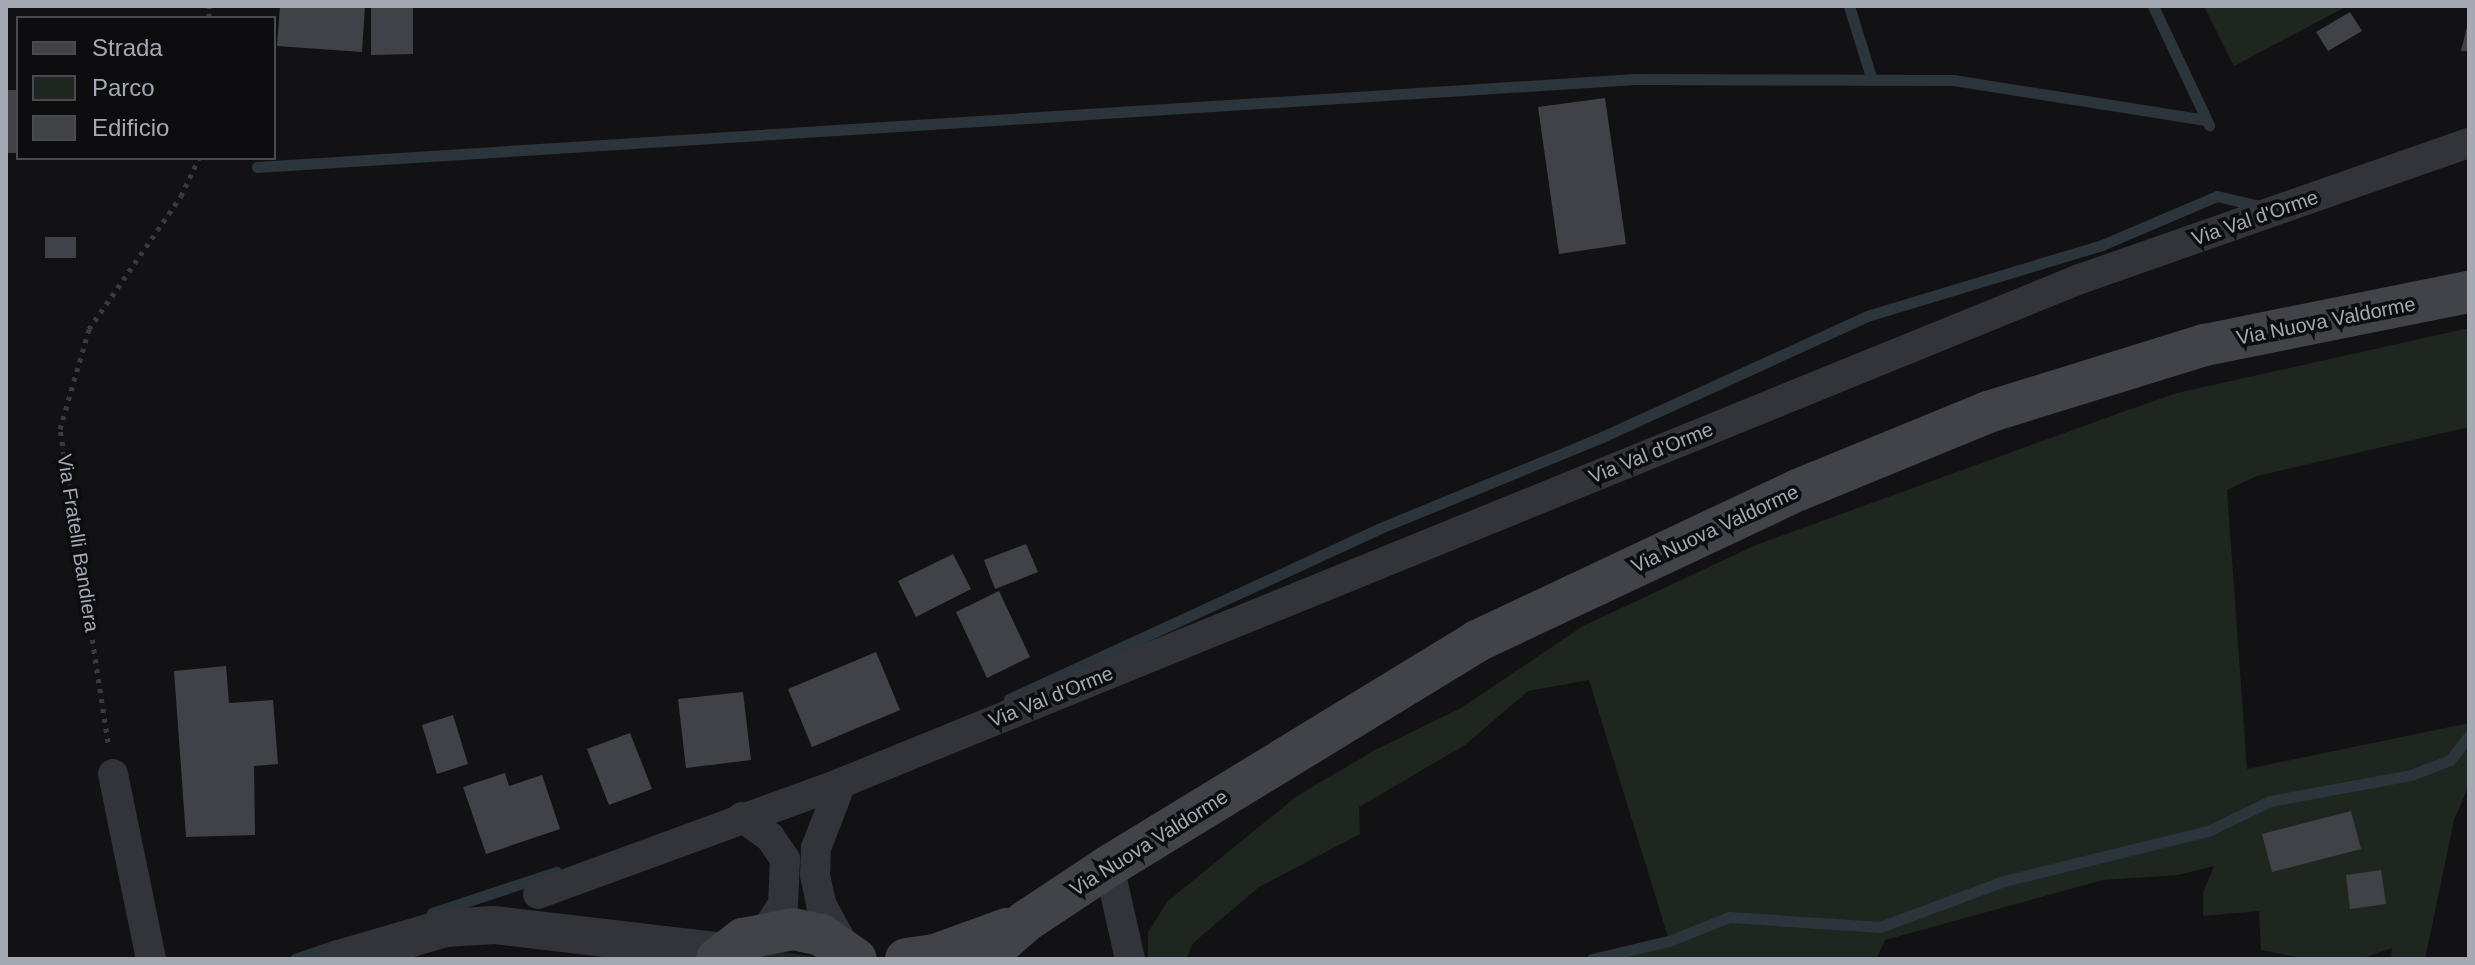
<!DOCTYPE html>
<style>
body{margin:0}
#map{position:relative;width:2475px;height:965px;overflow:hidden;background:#121214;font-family:Arial,sans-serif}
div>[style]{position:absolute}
.green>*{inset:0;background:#1f2620}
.stream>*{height:11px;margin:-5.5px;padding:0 5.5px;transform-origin:5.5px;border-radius:5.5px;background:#2c353c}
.building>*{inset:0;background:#414247}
.path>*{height:5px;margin-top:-2.5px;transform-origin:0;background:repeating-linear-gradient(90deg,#393b3f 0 4px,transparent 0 10px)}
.minor>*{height:30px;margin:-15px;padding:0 15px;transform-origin:15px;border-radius:15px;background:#333439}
.tertiary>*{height:38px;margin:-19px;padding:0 19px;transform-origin:19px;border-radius:19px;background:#333439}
.secondary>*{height:42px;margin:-21px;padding:0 21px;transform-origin:21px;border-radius:21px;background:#414348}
span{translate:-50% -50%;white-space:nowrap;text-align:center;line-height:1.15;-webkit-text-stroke:7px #0d0d0f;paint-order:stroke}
.street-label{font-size:20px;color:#a4a9b4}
.frame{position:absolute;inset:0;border:8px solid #a4a9b4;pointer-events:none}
.legend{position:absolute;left:16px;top:16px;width:260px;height:144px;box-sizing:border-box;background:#0d0d0f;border:2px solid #494b51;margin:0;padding:10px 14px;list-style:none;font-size:24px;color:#a4a9b4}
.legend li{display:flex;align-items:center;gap:16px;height:40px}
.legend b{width:40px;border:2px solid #494b51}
</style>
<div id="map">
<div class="green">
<div style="clip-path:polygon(2204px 6px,2347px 6px,2234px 66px)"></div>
<div style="clip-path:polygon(2469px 328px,2469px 427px,2257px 476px,2227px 490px,2247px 769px,2469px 723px,2469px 785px,2454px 820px,2425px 959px,2391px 959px,2392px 948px,2360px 959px,2307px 959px,2261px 950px,2259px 911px,2203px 916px,2203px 893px,2214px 866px,2178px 875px,2103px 880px,1885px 940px,1876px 959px,1592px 959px,1669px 940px,1589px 680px,1528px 691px,1465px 745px,1359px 807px,1360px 834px,1259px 887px,1192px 944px,1187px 959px,1148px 959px,1148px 932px,1168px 901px,1297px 796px,1375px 750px,1461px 708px,1583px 626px,1756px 545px,2128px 410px,2177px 393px)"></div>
<div style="clip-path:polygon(776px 951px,816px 957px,820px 959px,751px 959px)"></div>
</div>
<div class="stream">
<div style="left:1849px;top:6px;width:74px;rotate:72.8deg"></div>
<div style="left:2153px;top:6px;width:132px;rotate:64.8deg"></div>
<div style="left:257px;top:167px;width:1381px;rotate:-3.65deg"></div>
<div style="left:1635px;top:79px;width:318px;rotate:0.2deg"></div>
<div style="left:1953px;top:80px;width:256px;rotate:9deg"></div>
<div style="left:1009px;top:699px;width:406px;rotate:-24.7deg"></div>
<div style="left:1378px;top:529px;width:242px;rotate:-22.3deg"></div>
<div style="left:1602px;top:437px;width:291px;rotate:-24.5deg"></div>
<div style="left:1867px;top:316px;width:245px;rotate:-16.8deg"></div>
<div style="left:2102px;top:245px;width:125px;rotate:-23.1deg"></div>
<div style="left:2217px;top:196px;width:43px;rotate:13.4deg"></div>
<div style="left:432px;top:913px;width:131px;rotate:-18.3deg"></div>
<div style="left:295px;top:959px;width:43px;rotate:-18.9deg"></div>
<div style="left:1592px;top:959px;width:79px;rotate:-13.2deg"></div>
<div style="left:1669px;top:941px;width:65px;rotate:-21.8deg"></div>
<div style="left:1729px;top:917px;width:151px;rotate:3.8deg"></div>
<div style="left:1880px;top:927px;width:132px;rotate:-20.4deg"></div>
<div style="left:2004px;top:881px;width:210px;rotate:-13.8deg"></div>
<div style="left:2208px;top:831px;width:69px;rotate:-25.8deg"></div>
<div style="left:2270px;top:801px;width:143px;rotate:-10.4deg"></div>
<div style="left:2411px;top:775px;width:42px;rotate:-21deg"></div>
<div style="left:2450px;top:760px;width:31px;rotate:-52deg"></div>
</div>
<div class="building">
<div style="clip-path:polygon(280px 6px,365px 6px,362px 52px,277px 46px)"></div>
<div style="clip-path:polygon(371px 6px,413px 6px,413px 54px,371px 55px)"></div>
<div style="clip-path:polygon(2350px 12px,2362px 31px,2328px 51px,2316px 32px)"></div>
<div style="clip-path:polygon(2468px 23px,2469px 51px,2461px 51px)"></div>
<div style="clip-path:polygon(6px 90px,18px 90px,18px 153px,6px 153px)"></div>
<div style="clip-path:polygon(1605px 98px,1626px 244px,1559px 254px,1538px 107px)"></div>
<div style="clip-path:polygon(45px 237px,76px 237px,76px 258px,45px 258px)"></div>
<div style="clip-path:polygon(1026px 544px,1038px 572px,995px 589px,984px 560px)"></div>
<div style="clip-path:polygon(953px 554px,971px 589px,916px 617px,898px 581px)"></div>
<div style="clip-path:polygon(999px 591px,1030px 657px,987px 678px,956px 612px)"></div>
<div style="clip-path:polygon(876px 652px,900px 710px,812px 747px,788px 689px)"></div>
<div style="clip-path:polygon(226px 666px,229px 703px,273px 700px,278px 764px,254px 766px,255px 835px,186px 837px,174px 671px)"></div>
<div style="clip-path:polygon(743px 692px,751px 760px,686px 768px,678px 699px)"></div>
<div style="clip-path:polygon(453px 715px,468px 764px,437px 774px,422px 725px)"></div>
<div style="clip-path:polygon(630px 733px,652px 789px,609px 805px,587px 749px)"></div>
<div style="clip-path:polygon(505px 773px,509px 786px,542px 775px,560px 829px,486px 854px,463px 787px)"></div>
<div style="clip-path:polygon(2351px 811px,2361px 849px,2272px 872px,2262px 834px)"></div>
<div style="clip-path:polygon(2381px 870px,2386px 904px,2350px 909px,2346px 875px)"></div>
</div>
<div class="path">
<div style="left:209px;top:18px;width:12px;rotate:-90deg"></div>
<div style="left:108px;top:742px;width:317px;rotate:-98.7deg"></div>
<div style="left:60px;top:429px;width:104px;rotate:-73.8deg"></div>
<div style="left:89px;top:329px;width:162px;rotate:-55.3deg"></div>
<div style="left:181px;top:196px;width:42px;rotate:-64.7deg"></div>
</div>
<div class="minor">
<div style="left:113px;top:774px;width:189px;rotate:78.4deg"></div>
<div style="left:841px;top:783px;width:70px;rotate:111deg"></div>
<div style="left:816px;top:848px;width:27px;rotate:92deg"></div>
<div style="left:815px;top:875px;width:30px;rotate:78deg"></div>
<div style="left:821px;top:904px;width:52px;rotate:61.5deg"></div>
<div style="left:742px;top:817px;width:34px;rotate:36deg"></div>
<div style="left:770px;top:837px;width:27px;rotate:56deg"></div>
<div style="left:785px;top:859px;width:45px;rotate:92.5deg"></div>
<div style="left:783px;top:904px;width:33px;rotate:123deg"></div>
<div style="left:1109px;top:866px;width:95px;rotate:77.3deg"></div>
<div style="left:538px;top:894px;width:323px;rotate:-20.1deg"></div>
<div style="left:841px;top:783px;width:1338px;rotate:-22.14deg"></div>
<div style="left:2080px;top:279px;width:412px;rotate:-19.3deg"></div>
</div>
<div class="tertiary">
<div style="left:339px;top:959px;width:111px;rotate:-16.2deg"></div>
<div style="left:446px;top:928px;width:48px;rotate:-3.6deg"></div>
<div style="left:494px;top:925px;width:231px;rotate:6.7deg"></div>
</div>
<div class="secondary">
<div style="left:717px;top:959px;width:33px;rotate:-38deg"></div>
<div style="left:743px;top:939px;width:51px;rotate:-11.3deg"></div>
<div style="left:793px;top:929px;width:29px;rotate:12deg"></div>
<div style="left:821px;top:935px;width:42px;rotate:34.4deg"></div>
<div style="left:906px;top:959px;width:29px;rotate:-8deg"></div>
<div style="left:935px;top:955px;width:77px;rotate:-19.9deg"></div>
<div style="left:983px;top:959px;width:57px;rotate:-41.5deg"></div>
<div style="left:1026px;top:921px;width:100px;rotate:-33.5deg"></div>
<div style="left:1109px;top:866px;width:431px;rotate:-31.4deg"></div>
<div style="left:1477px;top:641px;width:355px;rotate:-25.2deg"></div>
<div style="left:1798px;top:490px;width:205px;rotate:-22.3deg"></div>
<div style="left:1988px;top:412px;width:227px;rotate:-17.2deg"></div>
<div style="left:2205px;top:345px;width:269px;rotate:-11.4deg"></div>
</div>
<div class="street-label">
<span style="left:2255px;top:218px;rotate:-19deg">Via Val d'Orme</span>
<span style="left:2326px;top:321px;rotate:-11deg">Via Nuova Valdorme</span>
<span style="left:1651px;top:453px;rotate:-22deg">Via Val d'Orme</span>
<span style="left:1715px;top:529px;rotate:-25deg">Via Nuova Valdorme</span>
<span style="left:78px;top:543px;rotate:81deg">Via Fratelli Bandiera</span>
<span style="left:1051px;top:697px;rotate:-22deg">Via Val d'Orme</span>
<span style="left:1149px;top:843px;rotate:-32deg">Via Nuova Valdorme</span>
</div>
<div class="frame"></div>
<ul class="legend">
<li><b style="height:10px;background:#414348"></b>Strada</li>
<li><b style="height:22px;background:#1f2620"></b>Parco</li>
<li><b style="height:22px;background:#414247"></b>Edificio</li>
</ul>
</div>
